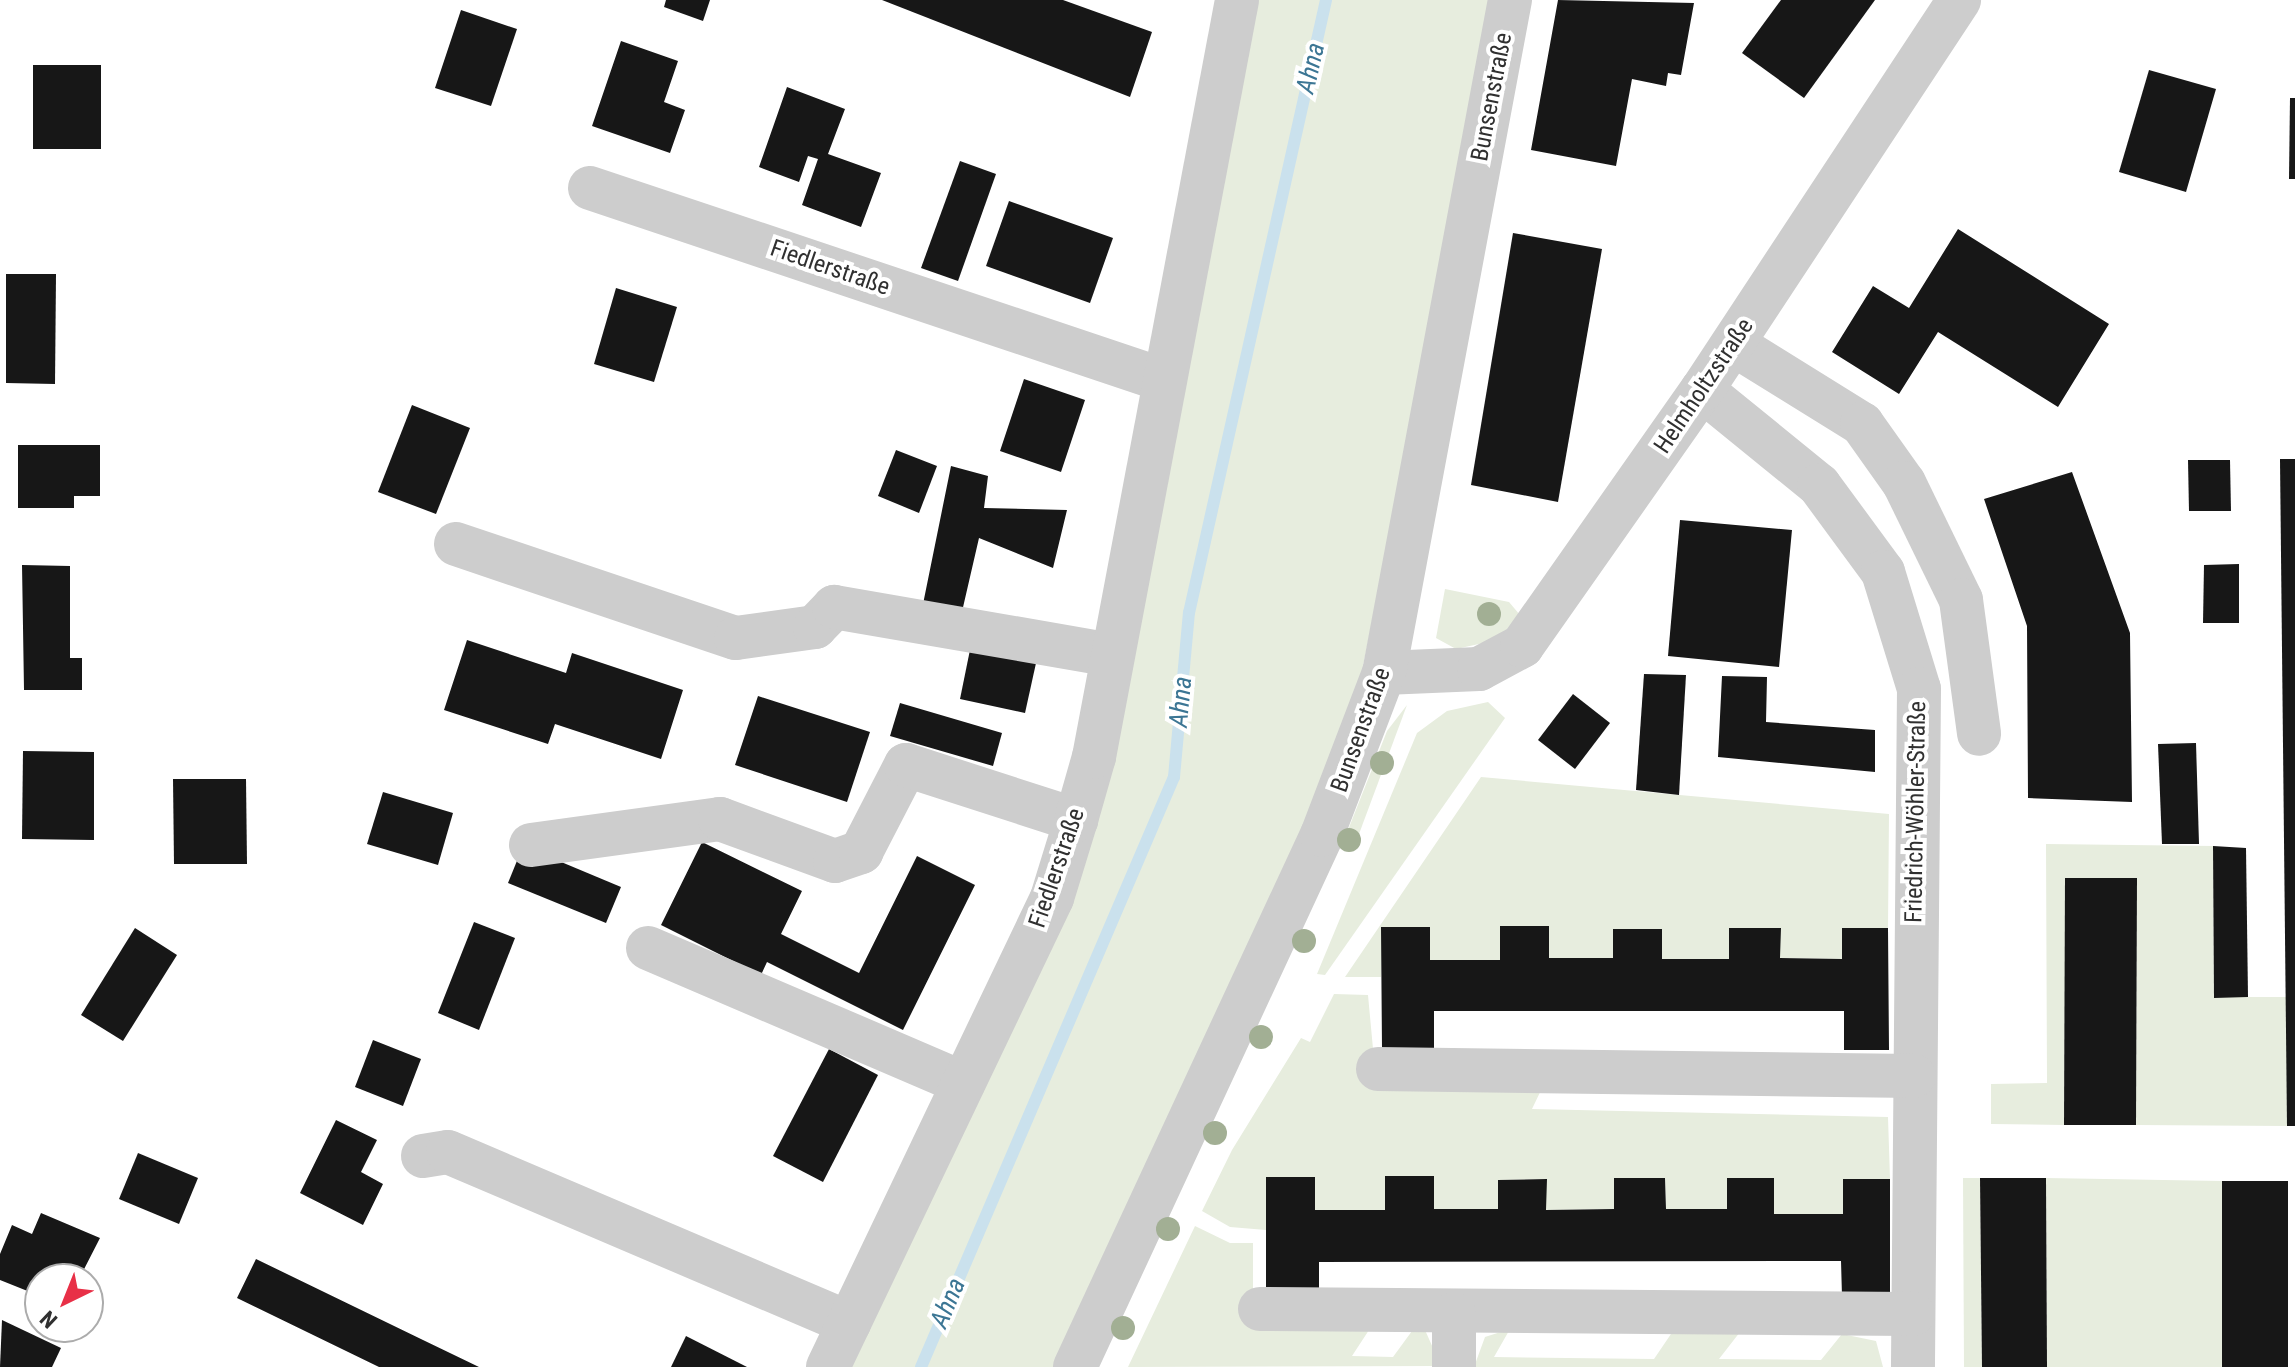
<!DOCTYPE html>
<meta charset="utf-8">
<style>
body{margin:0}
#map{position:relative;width:2295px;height:1367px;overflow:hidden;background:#fff;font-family:"Roboto Condensed",sans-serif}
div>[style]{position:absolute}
.green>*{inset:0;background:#e7edde}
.stream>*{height:12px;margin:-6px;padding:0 6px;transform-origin:6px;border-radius:6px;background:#cae1ed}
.building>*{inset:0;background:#171717}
.minor>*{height:44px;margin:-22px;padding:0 22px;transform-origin:22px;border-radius:22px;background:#cdcdcd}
.trees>*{width:24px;height:24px;margin:-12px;border-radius:50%;background:#a2af94}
span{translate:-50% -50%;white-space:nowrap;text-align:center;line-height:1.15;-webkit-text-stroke:8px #fff;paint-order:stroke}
.street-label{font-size:24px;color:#303030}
.water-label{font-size:26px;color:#3c7694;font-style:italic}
.north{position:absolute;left:24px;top:1263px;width:80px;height:80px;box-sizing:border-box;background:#fff;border:2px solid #acacac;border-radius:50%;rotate:223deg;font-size:22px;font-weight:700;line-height:32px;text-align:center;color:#303030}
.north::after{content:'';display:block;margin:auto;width:28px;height:36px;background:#e83047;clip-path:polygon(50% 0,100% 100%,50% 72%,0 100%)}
</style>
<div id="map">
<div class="green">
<div style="clip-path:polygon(1253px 0,1498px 0,1350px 730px,1059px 1367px,841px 1367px,1092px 839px)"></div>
<div style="clip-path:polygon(1445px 589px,1509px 602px,1520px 615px,1497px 640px,1456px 649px,1436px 638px)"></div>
<div style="clip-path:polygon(1488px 702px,1505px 718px,1325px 975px,1317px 974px,1417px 733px,1447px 711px)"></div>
<div style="clip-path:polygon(1407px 705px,1359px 834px,1348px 830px,1387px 731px)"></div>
<div style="clip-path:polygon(1481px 777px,1889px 814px,1888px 928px,1843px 928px,1842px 959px,1780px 958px,1780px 928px,1730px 928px,1729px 959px,1662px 959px,1661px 929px,1613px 930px,1613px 958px,1549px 958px,1548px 926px,1500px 926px,1500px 960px,1430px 960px,1430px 927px,1382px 927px,1381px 977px,1345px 977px)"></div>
<div style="clip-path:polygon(2046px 844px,2213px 846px,2214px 997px,2287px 997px,2287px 1126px,2136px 1125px,2137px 879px,2066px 878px,2064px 1125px,1991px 1124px,1991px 1084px,2047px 1083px)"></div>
<div style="clip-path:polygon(1334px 994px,1368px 995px,1376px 1081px,1544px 1084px,1532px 1109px,1888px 1117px,1890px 1179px,1843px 1179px,1843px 1214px,1774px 1214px,1773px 1178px,1727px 1178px,1727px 1209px,1666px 1209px,1665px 1178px,1615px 1178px,1614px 1209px,1546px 1210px,1546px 1179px,1498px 1180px,1498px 1209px,1434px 1209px,1433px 1176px,1385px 1176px,1385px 1210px,1315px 1210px,1315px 1177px,1267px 1177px,1266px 1230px,1230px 1227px,1202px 1211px,1232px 1150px,1301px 1038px,1310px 1042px)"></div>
<div style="clip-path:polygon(1963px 1178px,1980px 1178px,1982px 1367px,1964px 1367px)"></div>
<div style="clip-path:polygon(2046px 1178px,2222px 1181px,2222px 1367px,2047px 1367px)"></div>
<div style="clip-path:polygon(1195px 1226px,1230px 1243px,1253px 1243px,1253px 1312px,1369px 1330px,1352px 1356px,1393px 1357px,1412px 1331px,1425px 1330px,1441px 1366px,1128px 1367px)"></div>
<div style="clip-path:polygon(1510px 1329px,1494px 1357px,1654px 1359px,1671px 1334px,1740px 1332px,1719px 1359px,1821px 1360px,1842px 1334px,1876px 1341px,1883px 1367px,1474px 1367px,1485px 1337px)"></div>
</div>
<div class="stream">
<div style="left:921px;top:1367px;width:642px;rotate:-66.79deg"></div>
<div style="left:1174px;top:777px;width:165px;rotate:-84.8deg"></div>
<div style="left:1189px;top:613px;width:628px;rotate:-77.4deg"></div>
</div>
<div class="building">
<div style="clip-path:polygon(666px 0,710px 0,703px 21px,664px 7px)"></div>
<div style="clip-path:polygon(882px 0,1063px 0,1152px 32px,1130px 97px)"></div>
<div style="clip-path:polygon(1558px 0,1694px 3px,1681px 75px,1668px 73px,1666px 86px,1632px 79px,1616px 166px,1531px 150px)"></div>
<div style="clip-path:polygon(1781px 0,1875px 0,1804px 98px,1742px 53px)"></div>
<div style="clip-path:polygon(461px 10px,517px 29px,491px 106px,435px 88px)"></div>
<div style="clip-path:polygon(621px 41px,678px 61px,664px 102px,685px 110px,670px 153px,592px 126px)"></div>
<div style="clip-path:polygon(33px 65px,101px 65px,101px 149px,33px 149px)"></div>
<div style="clip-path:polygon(2149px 70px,2216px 89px,2186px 192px,2119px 172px)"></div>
<div style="clip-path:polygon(787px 87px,845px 109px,828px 154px,881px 173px,861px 227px,802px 205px,818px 159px,808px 156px,799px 182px,759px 167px)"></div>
<div style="clip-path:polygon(2290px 98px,2295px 98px,2295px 179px,2289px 179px)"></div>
<div style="clip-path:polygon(960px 161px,996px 174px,958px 281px,921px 268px)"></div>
<div style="clip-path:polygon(1009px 201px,1113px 238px,1090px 303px,986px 266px)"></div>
<div style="clip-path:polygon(1958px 229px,2109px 324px,2058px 407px,1938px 332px,1899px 394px,1832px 352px,1873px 286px,1909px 308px)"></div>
<div style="clip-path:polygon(1513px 233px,1602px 249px,1558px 502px,1471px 485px)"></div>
<div style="clip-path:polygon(6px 274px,56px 274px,55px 384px,6px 383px)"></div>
<div style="clip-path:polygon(616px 288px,677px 307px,654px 382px,594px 364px)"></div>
<div style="clip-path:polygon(1024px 379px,1085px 400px,1061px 472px,1000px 451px)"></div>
<div style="clip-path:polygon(412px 405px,470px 428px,436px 514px,378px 492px)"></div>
<div style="clip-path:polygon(18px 445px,100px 445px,100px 496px,74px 496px,74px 508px,18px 508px)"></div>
<div style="clip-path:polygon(896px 450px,937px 466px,919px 513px,878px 496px)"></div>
<div style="clip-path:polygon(2280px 459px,2295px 459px,2295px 1126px,2287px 1126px)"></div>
<div style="clip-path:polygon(2188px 460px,2230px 460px,2231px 511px,2189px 511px)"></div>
<div style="clip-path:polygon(951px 466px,988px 476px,984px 508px,1067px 510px,1053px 568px,979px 538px,961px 616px,922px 609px)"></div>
<div style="clip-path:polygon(2072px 472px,2130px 633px,2132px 802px,2028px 798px,2027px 626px,1984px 499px)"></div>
<div style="clip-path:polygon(1680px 520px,1792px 530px,1779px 667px,1668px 656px)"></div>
<div style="clip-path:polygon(2239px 564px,2239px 623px,2203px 623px,2204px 565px)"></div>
<div style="clip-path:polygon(22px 565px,70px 566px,70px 658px,82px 658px,82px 690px,24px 690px)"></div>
<div style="clip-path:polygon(467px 640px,566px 673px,572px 653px,683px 690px,661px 759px,555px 724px,548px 744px,444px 710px)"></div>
<div style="clip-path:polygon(972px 640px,1038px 654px,1025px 713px,960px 699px)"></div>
<div style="clip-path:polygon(1644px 674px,1686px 675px,1679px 795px,1636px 790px)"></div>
<div style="clip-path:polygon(1722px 676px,1767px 677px,1766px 722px,1875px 730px,1875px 772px,1718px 757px)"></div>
<div style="clip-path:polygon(1573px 694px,1610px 723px,1575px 769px,1538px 740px)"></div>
<div style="clip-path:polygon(758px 696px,870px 732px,847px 802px,735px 765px)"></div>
<div style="clip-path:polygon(900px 703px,1002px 733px,993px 766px,890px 736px)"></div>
<div style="clip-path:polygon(2196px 743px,2199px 844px,2162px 844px,2158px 744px)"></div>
<div style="clip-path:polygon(23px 751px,94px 752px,94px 840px,22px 839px)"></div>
<div style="clip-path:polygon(173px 779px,246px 779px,247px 864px,174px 864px)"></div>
<div style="clip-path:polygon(383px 792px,453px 813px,438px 865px,367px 844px)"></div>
<div style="clip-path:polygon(702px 842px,802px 891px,781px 934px,859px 973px,917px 856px,975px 885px,903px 1030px,767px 962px,761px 975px,661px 925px)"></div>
<div style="clip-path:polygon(523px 846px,621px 887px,606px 923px,508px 883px)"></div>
<div style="clip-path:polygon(2213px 846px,2246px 848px,2248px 997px,2214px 998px)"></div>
<div style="clip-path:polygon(2065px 878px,2137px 878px,2136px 1125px,2064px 1125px)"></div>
<div style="clip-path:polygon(474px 922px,515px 938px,479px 1030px,438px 1013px)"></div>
<div style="clip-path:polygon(1500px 926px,1549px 926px,1549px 958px,1613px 958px,1613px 929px,1662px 929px,1662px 959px,1729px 959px,1729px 928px,1781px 928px,1780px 958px,1842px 959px,1842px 928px,1888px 928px,1889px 1050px,1844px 1050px,1844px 1011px,1434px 1011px,1434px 1049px,1382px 1049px,1381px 927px,1430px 927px,1430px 960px,1500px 960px)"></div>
<div style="clip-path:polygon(135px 928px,177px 955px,123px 1041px,81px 1015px)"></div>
<div style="clip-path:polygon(373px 1040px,421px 1059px,403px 1106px,355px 1087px)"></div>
<div style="clip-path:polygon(829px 1049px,878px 1075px,823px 1182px,773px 1156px)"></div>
<div style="clip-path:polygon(336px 1120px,377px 1140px,361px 1172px,383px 1184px,363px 1225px,300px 1193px)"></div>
<div style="clip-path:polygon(138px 1153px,198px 1178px,179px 1224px,119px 1199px)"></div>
<div style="clip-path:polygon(1385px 1176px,1434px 1176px,1434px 1209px,1498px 1209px,1498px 1180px,1547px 1179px,1546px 1210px,1614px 1209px,1614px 1178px,1665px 1178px,1666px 1209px,1727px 1209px,1727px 1178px,1774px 1178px,1774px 1214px,1843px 1214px,1843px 1179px,1890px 1179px,1890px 1297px,1842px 1296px,1841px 1261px,1319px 1262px,1319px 1299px,1266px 1299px,1266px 1177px,1315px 1177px,1315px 1210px,1385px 1210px)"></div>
<div style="clip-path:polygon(1980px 1178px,2046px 1178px,2047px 1367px,1982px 1367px)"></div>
<div style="clip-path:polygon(2222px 1181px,2288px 1181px,2288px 1367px,2222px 1367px)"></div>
<div style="clip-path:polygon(41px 1213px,100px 1238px,79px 1279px,40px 1279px,40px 1296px,0 1280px,0 1254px,12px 1225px,32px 1234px)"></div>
<div style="clip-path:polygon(256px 1259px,423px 1340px,479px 1367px,379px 1367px,237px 1298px)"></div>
<div style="clip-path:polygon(2px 1320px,61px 1348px,52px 1367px,0 1367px)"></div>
<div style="clip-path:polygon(686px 1336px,747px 1367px,671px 1367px)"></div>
</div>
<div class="minor">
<div style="left:590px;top:188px;width:602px;rotate:18.5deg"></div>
<div style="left:1733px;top:344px;width:152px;rotate:31.8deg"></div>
<div style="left:1862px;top:424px;width:72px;rotate:54.6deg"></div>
<div style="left:1904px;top:483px;width:130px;rotate:64deg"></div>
<div style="left:1961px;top:600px;width:135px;rotate:82.3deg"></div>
<div style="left:1702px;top:390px;width:151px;rotate:39.1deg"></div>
<div style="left:1819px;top:485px;width:108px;rotate:53.7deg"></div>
<div style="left:1883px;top:572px;width:122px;rotate:72.9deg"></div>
<div style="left:1919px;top:689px;width:678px;rotate:90.51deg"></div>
<div style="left:456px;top:544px;width:295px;rotate:18.6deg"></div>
<div style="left:736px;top:638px;width:80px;rotate:-7.9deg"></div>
<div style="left:815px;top:627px;width:28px;rotate:-46deg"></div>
<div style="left:834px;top:607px;width:281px;rotate:9.8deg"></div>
<div style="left:1384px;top:673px;width:95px;rotate:-2.4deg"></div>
<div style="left:1479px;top:669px;width:49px;rotate:-28.1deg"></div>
<div style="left:1522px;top:646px;width:313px;rotate:-54.9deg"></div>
<div style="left:1702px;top:390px;width:467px;rotate:-56.6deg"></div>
<div style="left:531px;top:845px;width:191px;rotate:-7.8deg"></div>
<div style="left:720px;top:819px;width:122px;rotate:20.1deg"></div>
<div style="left:835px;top:861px;width:28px;rotate:-19deg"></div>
<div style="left:861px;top:852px;width:98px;rotate:-62.7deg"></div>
<div style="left:906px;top:765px;width:179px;rotate:17.9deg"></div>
<div style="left:648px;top:948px;width:343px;rotate:23.2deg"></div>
<div style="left:1378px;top:1069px;width:536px;rotate:0.75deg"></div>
<div style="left:423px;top:1156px;width:25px;rotate:-9deg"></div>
<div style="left:448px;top:1152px;width:436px;rotate:23.1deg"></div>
<div style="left:1260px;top:1309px;width:653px;rotate:0.44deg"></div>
<div style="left:828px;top:1367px;width:520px;rotate:-64.47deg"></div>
<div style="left:1052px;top:898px;width:82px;rotate:-72.9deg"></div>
<div style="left:1076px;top:820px;width:66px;rotate:-74.1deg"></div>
<div style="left:1094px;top:757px;width:770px;rotate:-79.3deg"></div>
<div style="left:1075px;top:1367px;width:587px;rotate:-65.1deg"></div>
<div style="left:1322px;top:835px;width:173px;rotate:-69.1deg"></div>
<div style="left:1384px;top:673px;width:685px;rotate:-79.4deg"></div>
<div style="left:1454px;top:1367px;width:53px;rotate:-90deg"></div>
</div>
<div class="trees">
<div style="left:1489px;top:614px"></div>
<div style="left:1382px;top:763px"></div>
<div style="left:1349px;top:840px"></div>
<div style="left:1304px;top:941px"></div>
<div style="left:1261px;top:1037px"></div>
<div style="left:1215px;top:1133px"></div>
<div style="left:1168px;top:1229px"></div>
<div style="left:1123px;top:1328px"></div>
</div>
<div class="street-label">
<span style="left:1492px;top:97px;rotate:-79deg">Bunsenstraße</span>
<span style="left:830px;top:268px;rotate:19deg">Fiedlerstraße</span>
<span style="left:1704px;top:386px;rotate:-56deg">Helmholtzstraße</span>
<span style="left:1361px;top:730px;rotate:-70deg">Bunsenstraße</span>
<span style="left:1916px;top:812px;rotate:-89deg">Friedrich-Wöhler-Straße</span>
<span style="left:1057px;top:868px;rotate:-71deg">Fiedlerstraße</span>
</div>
<div class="water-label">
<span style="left:1311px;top:68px;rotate:-77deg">Ahna</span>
<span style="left:1181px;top:702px;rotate:-85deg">Ahna</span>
<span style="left:948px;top:1303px;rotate:-67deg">Ahna</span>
</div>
<div class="north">N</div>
</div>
